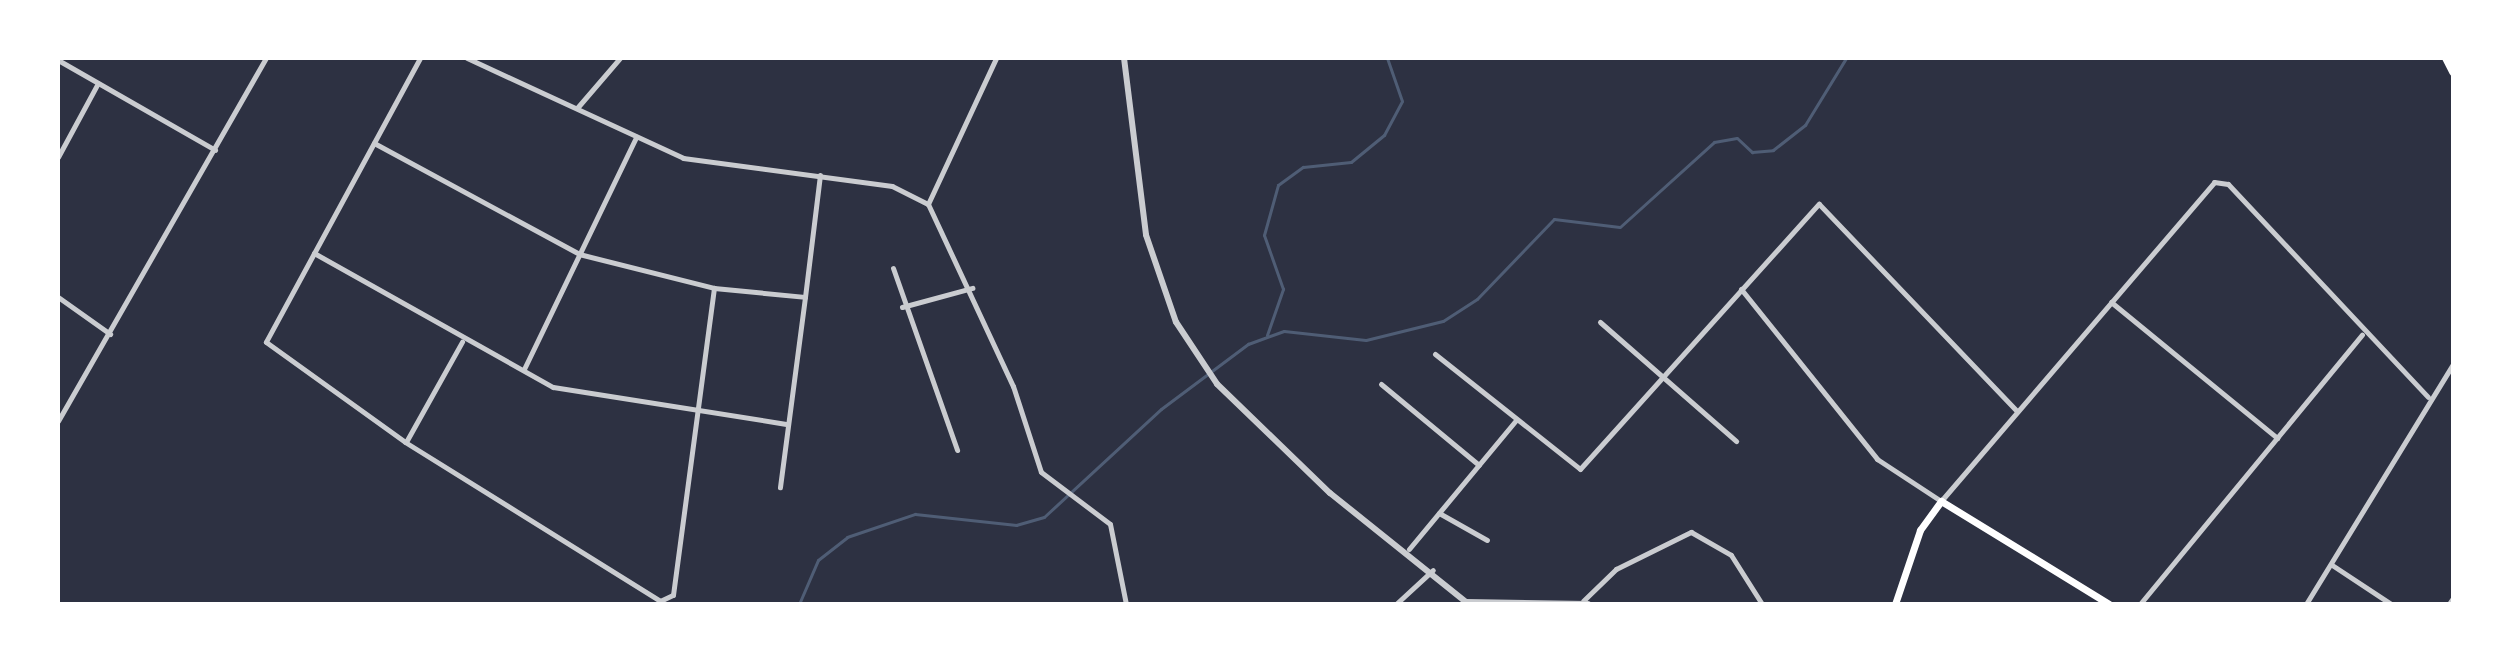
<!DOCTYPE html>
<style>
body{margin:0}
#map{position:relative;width:2511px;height:662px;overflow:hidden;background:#2d3142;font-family:"PT Sans",sans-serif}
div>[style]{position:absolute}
.stream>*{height:3px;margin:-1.5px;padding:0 1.5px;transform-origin:1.5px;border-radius:1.5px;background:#4f5d75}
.minor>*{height:5px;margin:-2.5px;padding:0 2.5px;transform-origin:2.5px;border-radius:2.5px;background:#caccd0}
.tertiary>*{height:6px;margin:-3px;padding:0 3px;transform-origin:3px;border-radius:3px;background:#caccd0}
.secondary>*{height:7px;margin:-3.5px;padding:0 3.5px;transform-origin:3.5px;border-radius:3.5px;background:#fff}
.trunk>*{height:8px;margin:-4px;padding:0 4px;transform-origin:4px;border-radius:4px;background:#fff}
span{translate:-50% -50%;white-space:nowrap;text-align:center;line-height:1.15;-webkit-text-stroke:7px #fff;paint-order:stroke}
.frame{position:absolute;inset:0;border:60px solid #fff;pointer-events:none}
</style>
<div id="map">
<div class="stream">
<div style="left:1267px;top:335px;width:49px;rotate:-70.8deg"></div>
<div style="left:1283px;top:289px;width:57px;rotate:-109.4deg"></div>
<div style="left:1264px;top:235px;width:52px;rotate:-74.4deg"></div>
<div style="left:1278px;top:185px;width:31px;rotate:-36deg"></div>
<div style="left:1303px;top:167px;width:48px;rotate:-5.9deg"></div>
<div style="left:1351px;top:162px;width:43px;rotate:-39.3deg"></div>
<div style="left:1384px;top:135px;width:38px;rotate:-62deg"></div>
<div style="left:1402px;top:101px;width:46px;rotate:-109.2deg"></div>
<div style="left:799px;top:604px;width:48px;rotate:-66.6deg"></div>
<div style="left:818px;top:560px;width:37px;rotate:-38deg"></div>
<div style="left:847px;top:537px;width:72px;rotate:-18.7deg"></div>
<div style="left:915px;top:514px;width:102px;rotate:6.2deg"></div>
<div style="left:1016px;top:525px;width:29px;rotate:-16deg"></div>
<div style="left:1044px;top:517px;width:159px;rotate:-42.7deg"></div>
<div style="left:1161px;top:409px;width:109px;rotate:-36.8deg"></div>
<div style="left:1248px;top:344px;width:38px;rotate:-20deg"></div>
<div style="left:1284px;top:331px;width:82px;rotate:6.3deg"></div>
<div style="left:1366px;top:340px;width:79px;rotate:-13.9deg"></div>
<div style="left:1443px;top:321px;width:40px;rotate:-32.9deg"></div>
<div style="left:1477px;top:299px;width:111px;rotate:-46.1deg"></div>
<div style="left:1554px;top:219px;width:66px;rotate:6.9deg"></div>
<div style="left:1620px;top:227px;width:127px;rotate:-42.1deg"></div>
<div style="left:1714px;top:142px;width:23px;rotate:-10deg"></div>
<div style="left:1737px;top:138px;width:21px;rotate:43deg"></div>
<div style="left:1752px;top:152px;width:21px;rotate:-5deg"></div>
<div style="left:1773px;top:150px;width:41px;rotate:-38deg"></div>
<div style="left:1805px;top:125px;width:79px;rotate:-58.5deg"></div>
</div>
<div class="minor">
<div style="left:420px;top:58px;width:323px;rotate:118.5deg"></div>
<div style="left:266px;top:342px;width:171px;rotate:35.7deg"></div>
<div style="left:405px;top:442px;width:301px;rotate:31.9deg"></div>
<div style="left:660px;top:601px;width:14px;rotate:-25deg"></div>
<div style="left:673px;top:595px;width:310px;rotate:-82.4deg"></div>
<div style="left:714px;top:288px;width:91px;rotate:5.6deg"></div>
<div style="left:805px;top:297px;width:192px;rotate:97.5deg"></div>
<div style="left:467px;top:58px;width:238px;rotate:24.8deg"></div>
<div style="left:683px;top:158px;width:211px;rotate:7.6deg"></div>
<div style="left:892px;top:186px;width:40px;rotate:26.6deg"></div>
<div style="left:928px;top:204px;width:201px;rotate:65deg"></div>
<div style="left:1013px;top:386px;width:90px;rotate:72deg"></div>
<div style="left:1041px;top:472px;width:86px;rotate:37deg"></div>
<div style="left:1110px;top:524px;width:82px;rotate:78.7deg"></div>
<div style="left:58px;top:60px;width:181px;rotate:29.8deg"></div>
<div style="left:577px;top:108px;width:66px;rotate:-49.3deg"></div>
<div style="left:374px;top:143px;width:233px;rotate:28.4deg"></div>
<div style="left:579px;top:254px;width:139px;rotate:14.1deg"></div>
<div style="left:58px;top:157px;width:84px;rotate:-61.6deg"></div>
<div style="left:928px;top:204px;width:161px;rotate:-65deg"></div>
<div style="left:314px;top:253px;width:274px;rotate:29.3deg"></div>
<div style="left:553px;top:387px;width:236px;rotate:9deg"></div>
<div style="left:893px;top:268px;width:193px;rotate:70.6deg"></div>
<div style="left:1741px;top:289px;width:218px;rotate:51.3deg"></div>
<div style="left:1877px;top:459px;width:77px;rotate:33.3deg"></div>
<div style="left:1941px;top:501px;width:420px;rotate:-49.4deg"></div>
<div style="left:2214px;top:182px;width:14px;rotate:8deg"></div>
<div style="left:2228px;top:184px;width:292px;rotate:46.8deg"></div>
<div style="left:58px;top:297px;width:64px;rotate:35.4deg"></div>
<div style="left:805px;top:297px;width:123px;rotate:-83deg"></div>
<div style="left:2111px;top:302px;width:215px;rotate:39.3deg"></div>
<div style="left:902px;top:307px;width:73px;rotate:-15.2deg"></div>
<div style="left:1600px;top:322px;width:181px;rotate:41.2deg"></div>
<div style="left:1435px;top:354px;width:185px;rotate:38.4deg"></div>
<div style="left:1580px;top:469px;width:357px;rotate:-48deg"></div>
<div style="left:1819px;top:204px;width:286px;rotate:46.3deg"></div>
<div style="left:524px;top:369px;width:258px;rotate:-64.2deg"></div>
<div style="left:1381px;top:384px;width:127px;rotate:39.6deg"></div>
<div style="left:58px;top:421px;width:418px;rotate:-60.2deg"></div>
<div style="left:406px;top:442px;width:115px;rotate:-60.8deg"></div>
<div style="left:1439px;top:513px;width:55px;rotate:29.4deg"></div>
<div style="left:1409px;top:549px;width:168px;rotate:-50.3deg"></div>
<div style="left:2332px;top:565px;width:71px;rotate:33.5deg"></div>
<div style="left:1583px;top:601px;width:46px;rotate:-44.1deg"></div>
<div style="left:1616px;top:569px;width:84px;rotate:-26.3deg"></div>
<div style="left:1691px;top:532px;width:46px;rotate:29.9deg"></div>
<div style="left:1731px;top:555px;width:58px;rotate:57.7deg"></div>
<div style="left:1396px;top:604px;width:50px;rotate:-42.6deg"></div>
<div style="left:2140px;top:604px;width:349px;rotate:-50.5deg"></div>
<div style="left:2306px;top:604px;width:281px;rotate:-58.5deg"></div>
<div style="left:2449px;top:604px;width:7px;rotate:-56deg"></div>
</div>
<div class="tertiary">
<div style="left:1124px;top:58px;width:178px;rotate:82.9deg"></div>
<div style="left:1146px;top:235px;width:92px;rotate:71deg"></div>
<div style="left:1176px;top:322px;width:74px;rotate:56.5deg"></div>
<div style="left:1217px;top:384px;width:157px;rotate:44deg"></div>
<div style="left:1330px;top:493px;width:174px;rotate:38.7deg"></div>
<div style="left:1466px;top:602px;width:122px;rotate:0.9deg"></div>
</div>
<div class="secondary">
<div style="left:1895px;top:604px;width:78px;rotate:-71.3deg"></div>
<div style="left:1920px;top:530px;width:36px;rotate:-54deg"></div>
<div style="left:1941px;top:501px;width:197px;rotate:31.5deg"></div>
</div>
<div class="trunk">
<div style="left:2446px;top:58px;width:16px;rotate:63deg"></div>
</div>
<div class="frame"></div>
</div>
